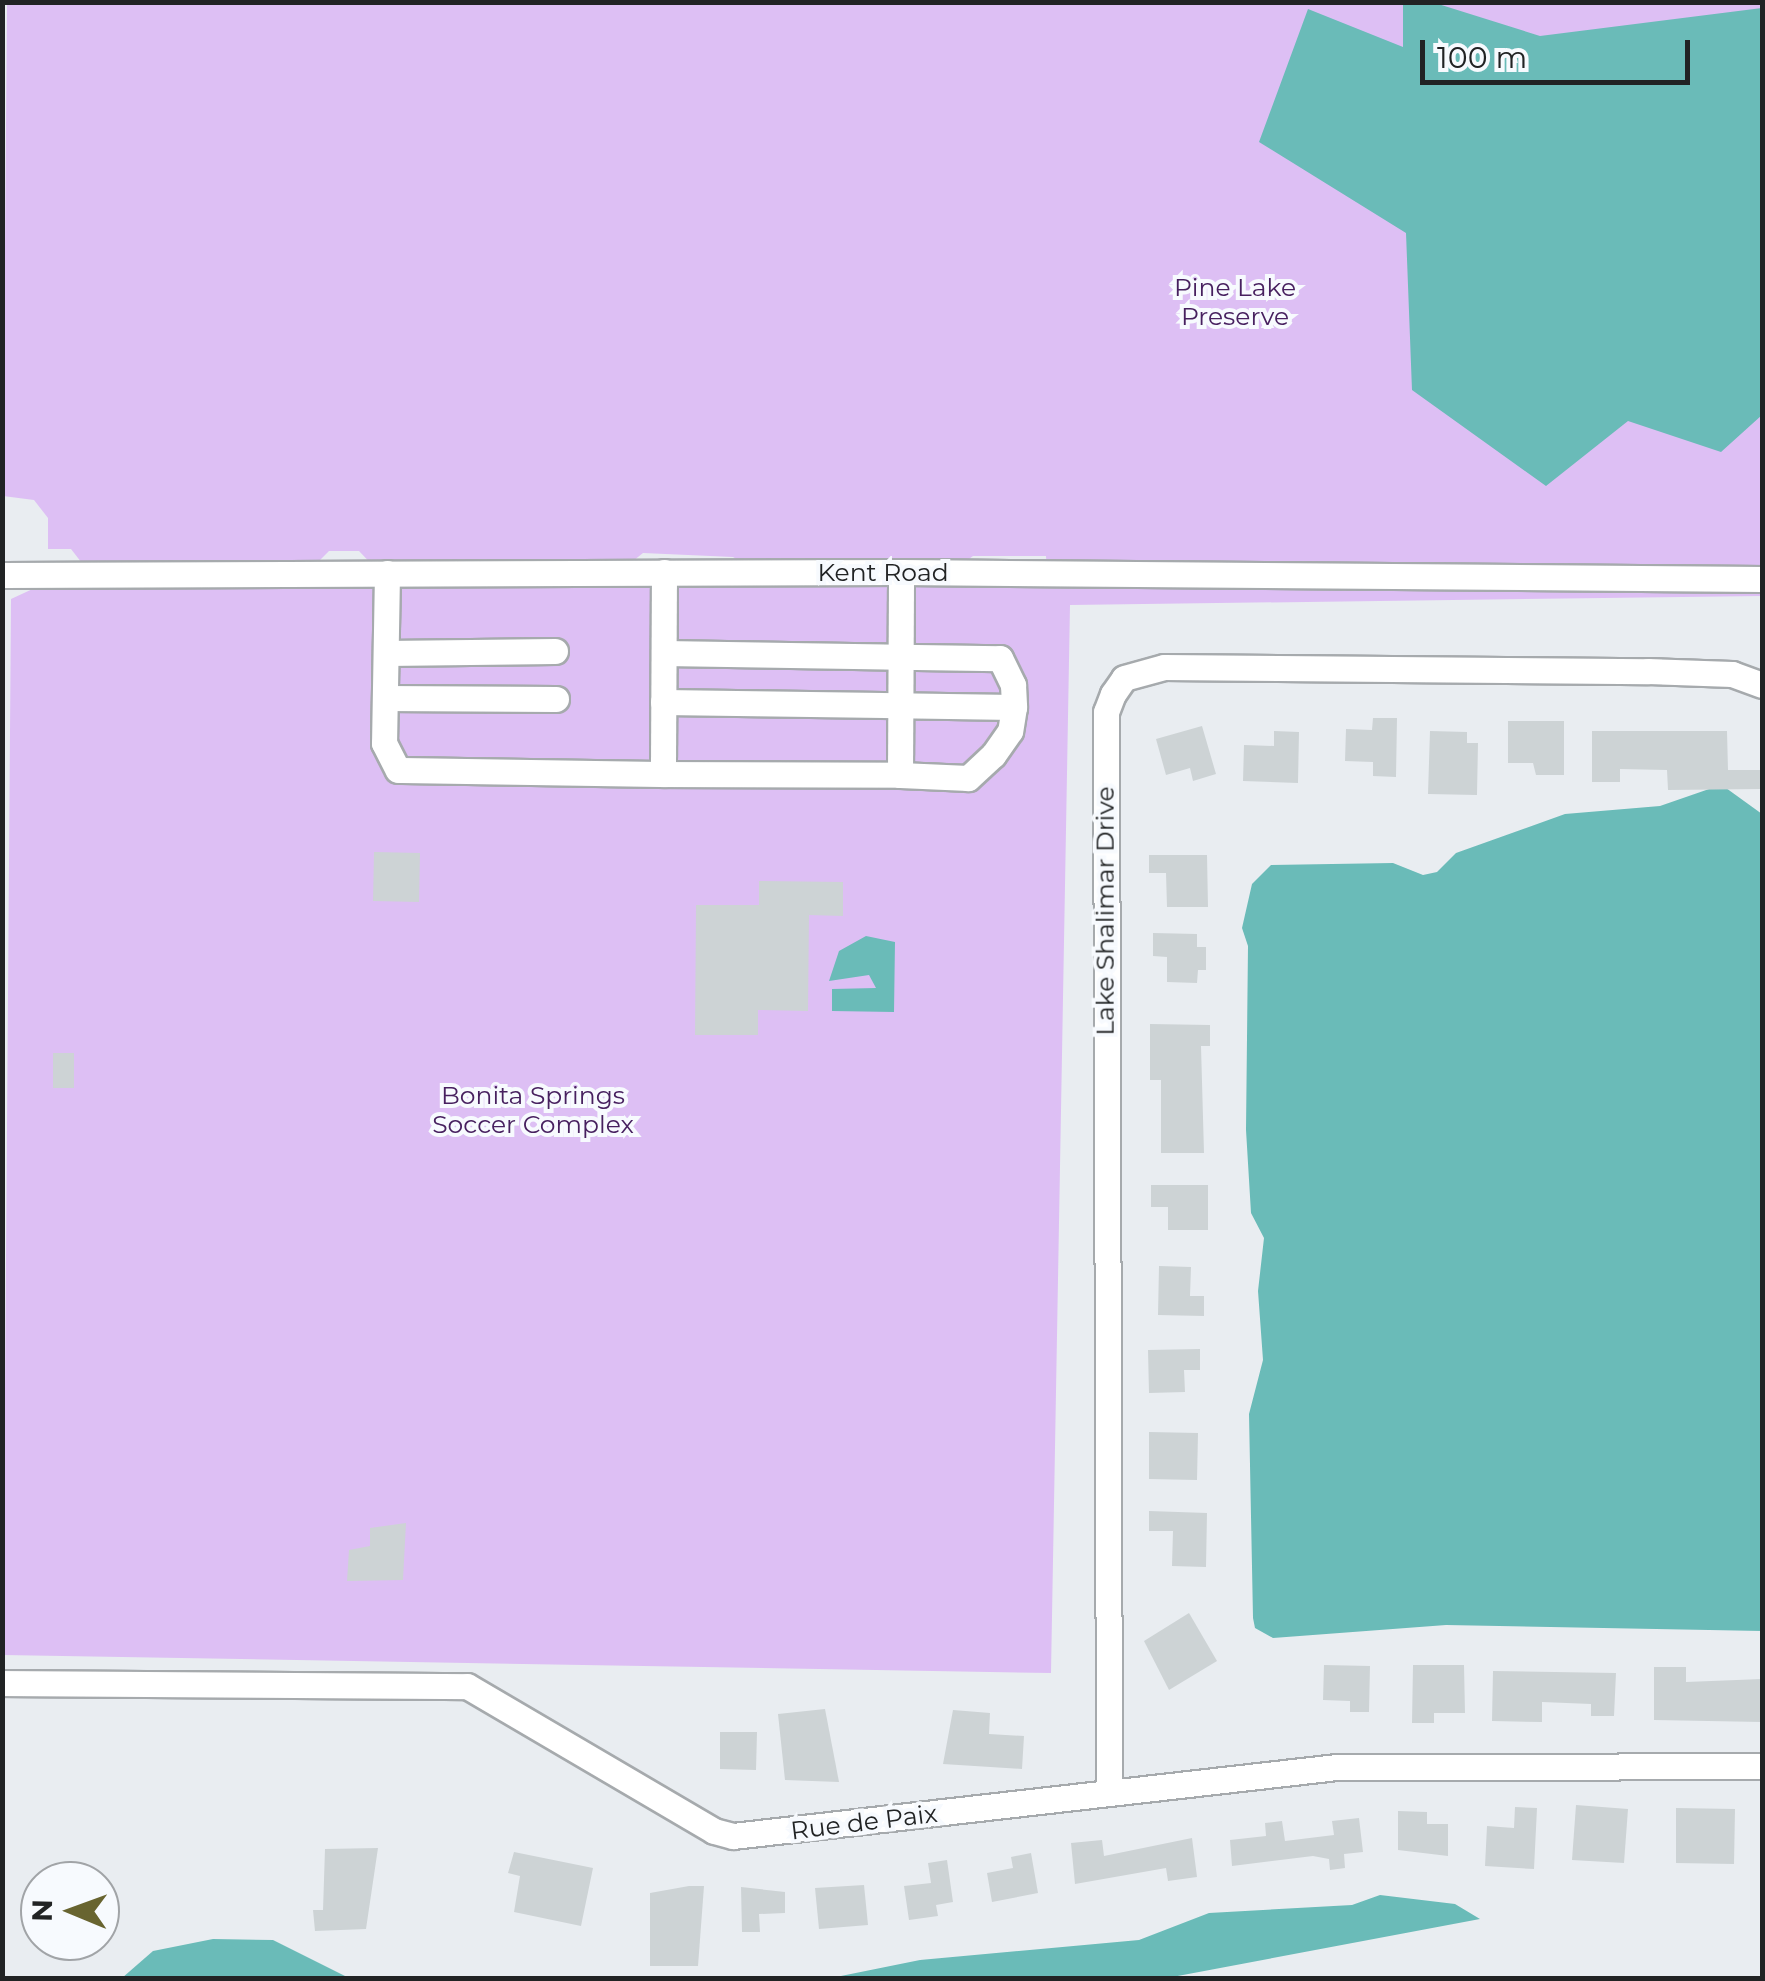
<!DOCTYPE html>
<style>
body{margin:0}
#map{position:relative;width:1765px;height:1981px;overflow:hidden;background:#e9edf1;font-family:Montserrat,sans-serif}
div>[style]{position:absolute}
.green>*{inset:0;background:#ddbff4}
.water>*{inset:0;background:#6abbb8}
.building>*{inset:0;background:#cdd3d5}
.roads{filter:drop-shadow(2px 0 #a6aaad) drop-shadow(-2px 0 #a6aaad) drop-shadow(0 2px #a6aaad) drop-shadow(0 -2px #a6aaad)}
.minor>*{height:25px;margin:-12.5px;padding:0 12.5px;transform-origin:12.5px;border-radius:12.5px;background:#fff}
span{translate:-50% -50%;white-space:nowrap;text-align:center;line-height:1.15;-webkit-text-stroke:8px #f7fafe;paint-order:stroke}
.park-label{font-size:25px;color:#47205f}
.street-label{font-size:25px;color:#212324}
.frame{position:absolute;inset:0;border:5px solid #212324;pointer-events:none}
.north{position:absolute;left:20px;top:1861px;width:100px;height:100px;box-sizing:border-box;background:#f7fafe;border:2px solid #a1a4a7;border-radius:50%;rotate:271deg;font-size:28px;font-weight:700;line-height:40px;text-align:center;color:#212324}
.north::after{content:'';display:block;margin:auto;width:35px;height:45px;background:#686430;clip-path:polygon(50% 0,100% 100%,50% 72%,0 100%)}
.scale{position:absolute;left:1420px;top:40px;width:270px;height:45px;box-sizing:border-box;border:5px solid #212324;border-top:0;padding-left:12px;font-size:30px;line-height:35px;white-space:nowrap;color:#212324;-webkit-text-stroke:8px #f7fafe;paint-order:stroke}
</style>
<div id="map">
<div class="green">
<div style="clip-path:polygon(7px 3px,1762px 3px,1762px 596px,1070px 605px,1051px 1673px,3px 1655px,11px 599px,37px 587px,1047px 575px,1046px 556px,973px 556px,947px 575px,763px 574px,733px 557px,643px 553px,623px 569px,380px 573px,359px 551px,329px 551px,314px 566px,85px 567px,71px 549px,48px 549px,48px 518px,34px 500px,3px 496px)"></div>
</div>
<div class="water">
<div style="clip-path:polygon(1403px 3px,1435px 3px,1540px 36px,1762px 8px,1762px 415px,1721px 452px,1628px 421px,1546px 486px,1412px 390px,1406px 233px,1259px 142px,1308px 9px,1403px 47px)"></div>
<div style="clip-path:polygon(1712px 788px,1726px 788px,1762px 814px,1762px 1631px,1446px 1625px,1273px 1638px,1255px 1628px,1253px 1618px,1249px 1414px,1263px 1360px,1258px 1291px,1264px 1238px,1251px 1213px,1246px 1130px,1248px 946px,1242px 928px,1252px 884px,1271px 865px,1393px 863px,1423px 875px,1437px 872px,1456px 853px,1565px 814px,1660px 806px)"></div>
<div style="clip-path:polygon(866px 936px,895px 942px,894px 1012px,832px 1011px,832px 989px,876px 988px,869px 975px,829px 981px,839px 951px)"></div>
<div style="clip-path:polygon(1380px 1895px,1455px 1904px,1480px 1919px,1167px 1978px,831px 1978px,920px 1960px,1139px 1940px,1209px 1913px,1352px 1905px)"></div>
<div style="clip-path:polygon(213px 1939px,273px 1940px,349px 1978px,122px 1978px,153px 1951px)"></div>
</div>
<div class="building">
<div style="clip-path:polygon(1373px 718px,1397px 718px,1396px 777px,1373px 776px,1373px 762px,1345px 761px,1346px 729px,1372px 730px)"></div>
<div style="clip-path:polygon(1508px 721px,1564px 721px,1564px 775px,1536px 775px,1533px 763px,1508px 763px)"></div>
<div style="clip-path:polygon(1202px 726px,1216px 774px,1193px 781px,1190px 768px,1166px 775px,1156px 739px)"></div>
<div style="clip-path:polygon(1274px 731px,1299px 732px,1298px 783px,1243px 781px,1244px 745px,1274px 746px)"></div>
<div style="clip-path:polygon(1430px 731px,1467px 732px,1467px 743px,1478px 743px,1477px 795px,1428px 794px)"></div>
<div style="clip-path:polygon(1592px 731px,1727px 731px,1728px 770px,1762px 770px,1762px 789px,1668px 790px,1667px 770px,1620px 769px,1620px 782px,1592px 782px)"></div>
<div style="clip-path:polygon(374px 852px,420px 853px,419px 902px,373px 901px)"></div>
<div style="clip-path:polygon(1149px 855px,1207px 855px,1208px 907px,1167px 907px,1166px 873px,1149px 873px)"></div>
<div style="clip-path:polygon(759px 881px,843px 882px,843px 916px,809px 915px,808px 1011px,758px 1010px,758px 1035px,695px 1035px,696px 905px,759px 905px)"></div>
<div style="clip-path:polygon(1153px 933px,1197px 934px,1197px 947px,1206px 947px,1206px 970px,1198px 970px,1197px 983px,1167px 982px,1167px 957px,1153px 956px)"></div>
<div style="clip-path:polygon(1150px 1024px,1210px 1025px,1210px 1046px,1201px 1046px,1204px 1153px,1161px 1153px,1161px 1080px,1150px 1080px)"></div>
<div style="clip-path:polygon(53px 1053px,74px 1053px,74px 1088px,53px 1088px)"></div>
<div style="clip-path:polygon(1151px 1185px,1208px 1185px,1208px 1230px,1168px 1230px,1168px 1207px,1151px 1207px)"></div>
<div style="clip-path:polygon(1159px 1266px,1191px 1267px,1190px 1296px,1204px 1296px,1204px 1316px,1158px 1315px)"></div>
<div style="clip-path:polygon(1200px 1349px,1200px 1370px,1184px 1370px,1185px 1392px,1149px 1393px,1148px 1350px)"></div>
<div style="clip-path:polygon(1149px 1432px,1198px 1433px,1197px 1480px,1149px 1479px)"></div>
<div style="clip-path:polygon(1149px 1511px,1207px 1513px,1206px 1567px,1172px 1566px,1173px 1531px,1149px 1531px)"></div>
<div style="clip-path:polygon(406px 1523px,403px 1580px,347px 1581px,349px 1550px,370px 1546px,370px 1528px)"></div>
<div style="clip-path:polygon(1189px 1613px,1217px 1661px,1169px 1690px,1144px 1641px)"></div>
<div style="clip-path:polygon(1324px 1665px,1370px 1666px,1369px 1712px,1350px 1712px,1350px 1701px,1323px 1700px)"></div>
<div style="clip-path:polygon(1413px 1665px,1464px 1665px,1465px 1713px,1434px 1713px,1434px 1723px,1412px 1723px)"></div>
<div style="clip-path:polygon(1654px 1667px,1686px 1667px,1686px 1682px,1762px 1679px,1762px 1722px,1654px 1720px)"></div>
<div style="clip-path:polygon(1493px 1671px,1616px 1673px,1614px 1716px,1591px 1716px,1591px 1704px,1542px 1702px,1542px 1722px,1492px 1721px)"></div>
<div style="clip-path:polygon(825px 1709px,839px 1782px,785px 1780px,778px 1714px)"></div>
<div style="clip-path:polygon(953px 1710px,990px 1713px,989px 1734px,1024px 1736px,1022px 1769px,943px 1764px)"></div>
<div style="clip-path:polygon(720px 1732px,757px 1732px,756px 1770px,720px 1769px)"></div>
<div style="clip-path:polygon(1576px 1805px,1628px 1809px,1624px 1863px,1572px 1860px)"></div>
<div style="clip-path:polygon(1515px 1807px,1537px 1808px,1534px 1869px,1485px 1866px,1487px 1826px,1514px 1828px)"></div>
<div style="clip-path:polygon(1676px 1808px,1735px 1809px,1734px 1864px,1676px 1863px)"></div>
<div style="clip-path:polygon(1398px 1811px,1427px 1812px,1427px 1824px,1448px 1824px,1448px 1856px,1398px 1850px)"></div>
<div style="clip-path:polygon(1359px 1818px,1363px 1852px,1344px 1854px,1345px 1868px,1330px 1870px,1329px 1859px,1313px 1856px,1232px 1866px,1230px 1840px,1266px 1836px,1265px 1823px,1282px 1821px,1285px 1841px,1334px 1835px,1332px 1821px)"></div>
<div style="clip-path:polygon(1192px 1838px,1197px 1877px,1168px 1881px,1166px 1868px,1075px 1884px,1071px 1843px,1102px 1840px,1104px 1856px)"></div>
<div style="clip-path:polygon(378px 1848px,366px 1929px,315px 1931px,313px 1910px,323px 1910px,325px 1849px)"></div>
<div style="clip-path:polygon(514px 1852px,593px 1868px,581px 1926px,514px 1912px,520px 1876px,508px 1873px)"></div>
<div style="clip-path:polygon(1031px 1853px,1038px 1893px,992px 1902px,987px 1873px,1013px 1868px,1011px 1857px)"></div>
<div style="clip-path:polygon(947px 1860px,953px 1902px,936px 1905px,938px 1916px,909px 1920px,904px 1886px,931px 1883px,928px 1863px)"></div>
<div style="clip-path:polygon(864px 1885px,868px 1925px,819px 1929px,815px 1888px)"></div>
<div style="clip-path:polygon(689px 1886px,704px 1886px,698px 1966px,650px 1966px,650px 1893px)"></div>
<div style="clip-path:polygon(741px 1887px,785px 1892px,785px 1913px,759px 1914px,760px 1932px,742px 1932px)"></div>
</div>
<div class="roads">
<div class="minor">
<div style="left:664px;top:572px;width:202px;rotate:90.3deg"></div>
<div style="left:663px;top:774px;width:237px;rotate:0.2deg"></div>
<div style="left:900px;top:775px;width:203px;rotate:-89.7deg"></div>
<div style="left:387px;top:573px;width:170px;rotate:91deg"></div>
<div style="left:384px;top:743px;width:30px;rotate:63deg"></div>
<div style="left:398px;top:770px;width:265px;rotate:0.9deg"></div>
<div style="left:2px;top:575px;width:899px;rotate:-0.19deg"></div>
<div style="left:901px;top:572px;width:861px;rotate:0.47deg"></div>
<div style="left:386px;top:653px;width:169px;rotate:-0.7deg"></div>
<div style="left:664px;top:653px;width:336px;rotate:0.9deg"></div>
<div style="left:1000px;top:658px;width:30px;rotate:64deg"></div>
<div style="left:1013px;top:685px;width:22px;rotate:87deg"></div>
<div style="left:1014px;top:707px;width:24px;rotate:99deg"></div>
<div style="left:1010px;top:731px;width:29px;rotate:125deg"></div>
<div style="left:993px;top:755px;width:34px;rotate:137deg"></div>
<div style="left:968px;top:778px;width:68px;rotate:-177.5deg"></div>
<div style="left:385px;top:698px;width:171px;rotate:0.3deg"></div>
<div style="left:663px;top:702px;width:351px;rotate:0.8deg"></div>
<div style="left:2px;top:1683px;width:465px;rotate:0.4deg"></div>
<div style="left:467px;top:1686px;width:286px;rotate:30.4deg"></div>
<div style="left:714px;top:1831px;width:20px;rotate:15deg"></div>
<div style="left:733px;top:1836px;width:608px;rotate:-6.52deg"></div>
<div style="left:1337px;top:1767px;width:425px;rotate:-0.1deg"></div>
<div style="left:1109px;top:1792px;width:1080px;rotate:-90.16deg"></div>
<div style="left:1106px;top:712px;width:19px;rotate:-69deg"></div>
<div style="left:1113px;top:694px;width:19px;rotate:-55deg"></div>
<div style="left:1124px;top:678px;width:41px;rotate:-15.4deg"></div>
<div style="left:1164px;top:667px;width:484px;rotate:0.5deg"></div>
<div style="left:1648px;top:671px;width:84px;rotate:2deg"></div>
<div style="left:1732px;top:674px;width:32px;rotate:20deg"></div>
</div>
</div>
<div class="park-label">
<span style="left:1235px;top:302px">Pine Lake<br>Preserve</span>
<span style="left:533px;top:1110px">Bonita Springs<br>Soccer Complex</span>
</div>
<div class="street-label">
<span style="left:883px;top:572px">Kent Road</span>
<span style="left:1105px;top:911px;rotate:-90deg">Lake Shalimar Drive</span>
<span style="left:864px;top:1822px;rotate:-7deg">Rue de Paix</span>
</div>
<div class="frame"></div>
<div class="north">N</div>
<div class="scale">100 m</div>
</div>
